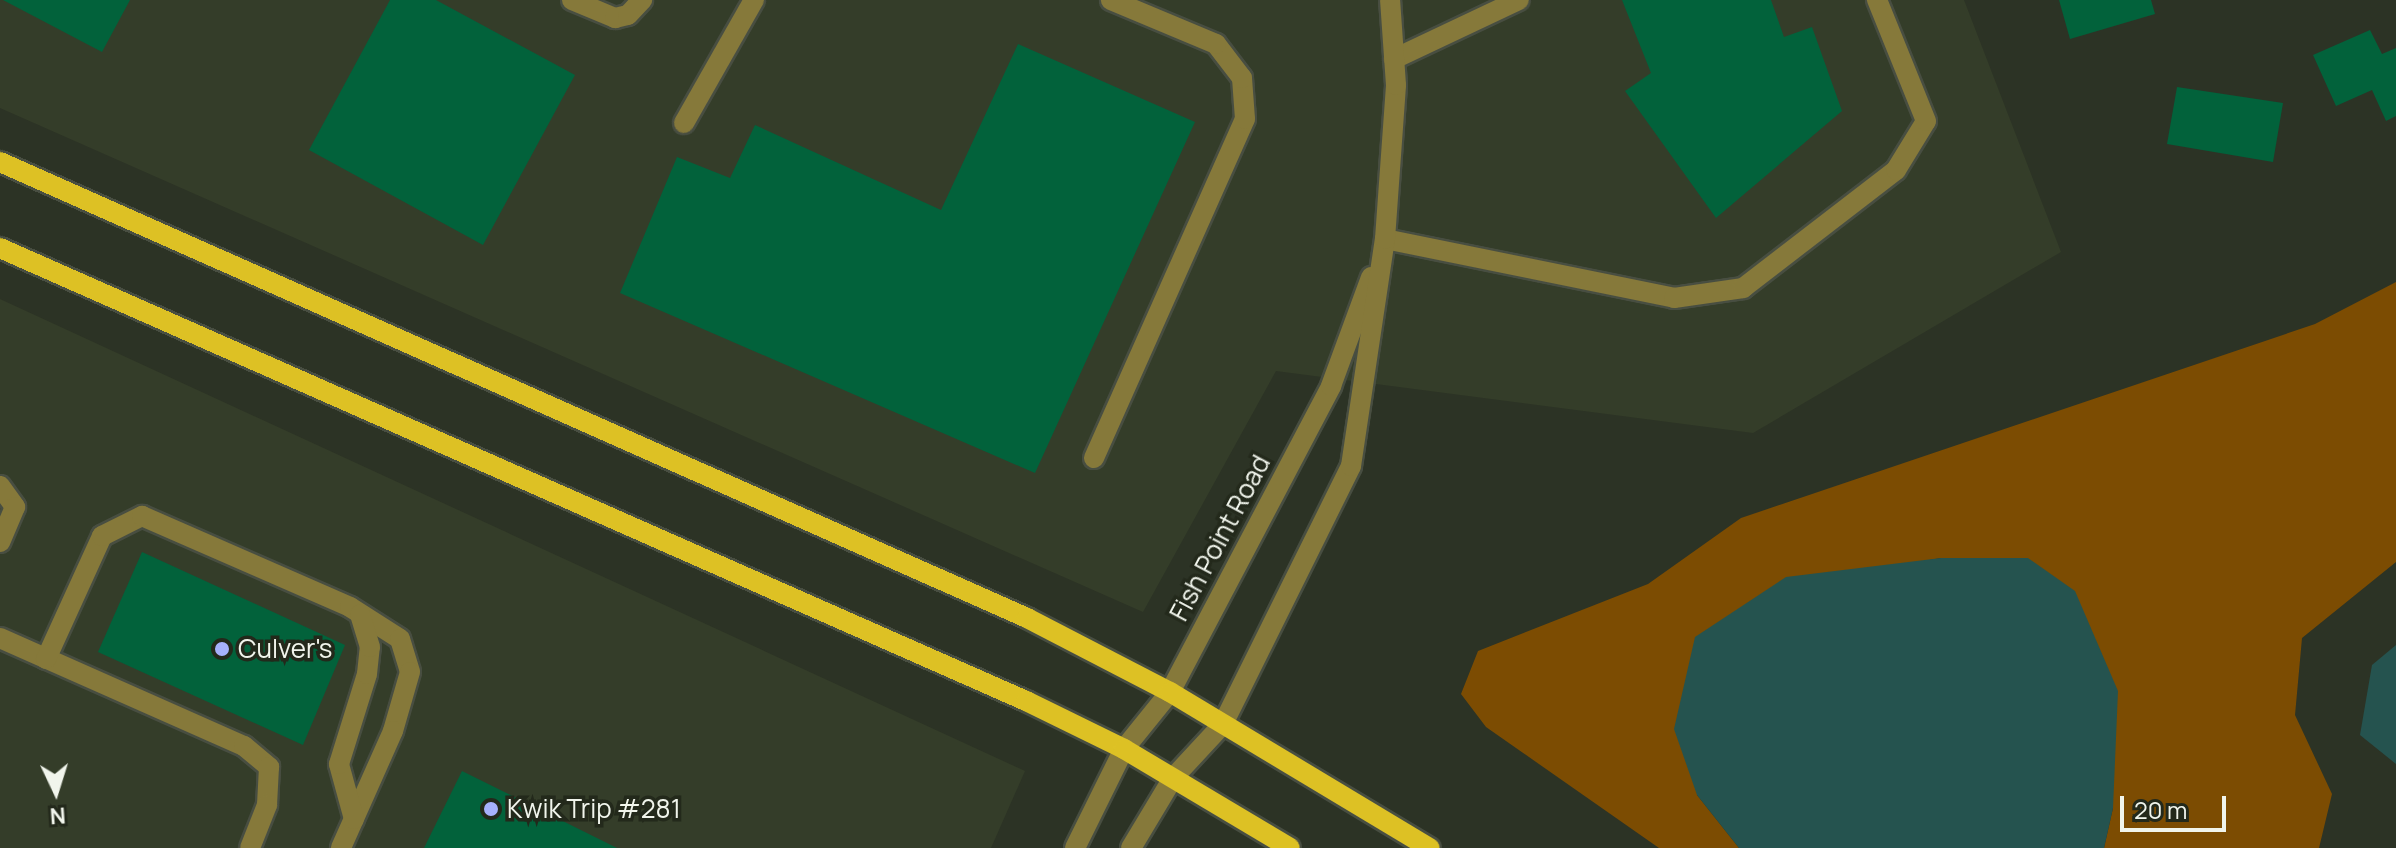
<!DOCTYPE html>
<style>
body{margin:0}
#map{position:relative;width:2396px;height:848px;overflow:hidden;background:#2c3325;font-family:Manrope,sans-serif}
div>[style]{position:absolute}
.built>*{inset:0;background:#343d29}
.green>*{inset:0;background:#7c4c02}
.water>*{inset:0;background:#25534f}
.building>*{inset:0;background:#02623b}
.roads{filter:drop-shadow(2px 0 #484e41) drop-shadow(-2px 0 #484e41) drop-shadow(0 2px #484e41) drop-shadow(0 -2px #484e41)}
.minor>*{height:20px;margin:-10px;padding:0 10px;transform-origin:10px;border-radius:10px;background:#86793a}
.major>*{height:20px;margin:-10px;padding:0 10px;transform-origin:10px;border-radius:10px;background:#ddc124}
.dots>*{width:22px;height:22px;translate:-50% -50%;box-sizing:border-box;border:4px solid #23291b;border-radius:50%}
span{translate:-50% -50%;white-space:nowrap;text-align:center;line-height:1.15;-webkit-text-stroke:7px #23291b;paint-order:stroke}
.street-label{font-size:26px;color:#f1f5ec}
.poi-label{font-size:26px;color:#f1f5ec}
.left{translate:0 -50%;text-align:left}
.north{position:absolute;left:16px;top:752px;width:80px;height:80px;-webkit-text-stroke:6px #23291b;paint-order:stroke;rotate:176deg;font-size:22px;font-weight:700;line-height:32px;text-align:center;color:#f1f5ec}
.north::after{content:'';display:block;margin:auto;width:28px;height:36px;background:#f1f5ec;clip-path:polygon(50% 0,100% 100%,50% 72%,0 100%)}
.scale{position:absolute;left:2120px;top:796px;width:106px;height:36px;box-sizing:border-box;border:4px solid #f1f5ec;border-top:0;padding-left:10px;font-size:24px;line-height:28px;white-space:nowrap;color:#f1f5ec;-webkit-text-stroke:6px #23291b;paint-order:stroke}
</style>
<div id="map">
<div class="built">
<div style="clip-path:polygon(0 0,1964px 0,2061px 252px,1753px 433px,1276px 371px,1143px 612px,0 108px)"></div>
<div style="clip-path:polygon(0 299px,1025px 771px,991px 848px,0 848px)"></div>
</div>
<div class="green">
<div style="clip-path:polygon(2396px 282px,2396px 562px,2302px 638px,2295px 715px,2332px 794px,2319px 848px,2104px 848px,2113px 808px,1941px 558px,1877px 569px,1697px 795px,1739px 848px,1659px 848px,1486px 727px,1461px 694px,1478px 651px,1648px 584px,1741px 518px,2315px 324px)"></div>
</div>
<div class="water">
<div style="clip-path:polygon(1941px 558px,2028px 558px,2075px 591px,2118px 691px,2113px 808px,2104px 848px,1739px 848px,1697px 795px,1674px 729px,1695px 637px,1786px 577px)"></div>
<div style="clip-path:polygon(2396px 645px,2396px 764px,2360px 735px,2372px 665px)"></div>
</div>
<div class="building">
<div style="clip-path:polygon(3px 0,130px 0,102px 52px)"></div>
<div style="clip-path:polygon(390px 0,436px 0,575px 75px,483px 245px,309px 150px)"></div>
<div style="clip-path:polygon(1622px 0,1771px 0,1784px 37px,1812px 27px,1842px 111px,1716px 218px,1625px 91px,1651px 73px)"></div>
<div style="clip-path:polygon(2059px 0,2151px 0,2155px 14px,2070px 39px)"></div>
<div style="clip-path:polygon(2370px 30px,2382px 54px,2396px 48px,2396px 116px,2386px 121px,2372px 90px,2336px 106px,2313px 55px)"></div>
<div style="clip-path:polygon(1018px 44px,1195px 122px,1035px 473px,620px 293px,677px 157px,730px 178px,755px 125px,941px 210px)"></div>
<div style="clip-path:polygon(2177px 87px,2283px 103px,2273px 162px,2167px 144px)"></div>
<div style="clip-path:polygon(142px 552px,345px 645px,303px 745px,98px 652px)"></div>
<div style="clip-path:polygon(462px 771px,617px 848px,424px 848px)"></div>
</div>
<div class="roads">
<div class="minor">
<div style="left:572px;top:0;width:47px;rotate:22.7deg"></div>
<div style="left:615px;top:18px;width:13px;rotate:-13deg"></div>
<div style="left:628px;top:15px;width:21px;rotate:-47deg"></div>
<div style="left:1394px;top:59px;width:138px;rotate:-25.3deg"></div>
<div style="left:684px;top:123px;width:142px;rotate:-60.4deg"></div>
<div style="left:1385px;top:239px;width:295px;rotate:11.5deg"></div>
<div style="left:1674px;top:298px;width:70px;rotate:-8.2deg"></div>
<div style="left:1743px;top:288px;width:193px;rotate:-37.6deg"></div>
<div style="left:1896px;top:170px;width:57px;rotate:-58.5deg"></div>
<div style="left:1926px;top:121px;width:131px;rotate:-112deg"></div>
<div style="left:1094px;top:458px;width:371px;rotate:-66deg"></div>
<div style="left:1245px;top:119px;width:41px;rotate:-94.2deg"></div>
<div style="left:1242px;top:78px;width:43px;rotate:-127.4deg"></div>
<div style="left:1216px;top:44px;width:114px;rotate:-157.3deg"></div>
<div style="left:0;top:486px;width:26px;rotate:54deg"></div>
<div style="left:15px;top:507px;width:38px;rotate:113deg"></div>
<div style="left:0;top:638px;width:267px;rotate:23.9deg"></div>
<div style="left:244px;top:746px;width:33px;rotate:40deg"></div>
<div style="left:269px;top:767px;width:38px;rotate:93deg"></div>
<div style="left:267px;top:805px;width:46px;rotate:111.6deg"></div>
<div style="left:46px;top:659px;width:135px;rotate:-65.5deg"></div>
<div style="left:102px;top:536px;width:45px;rotate:-26.6deg"></div>
<div style="left:142px;top:516px;width:227px;rotate:23.6deg"></div>
<div style="left:350px;top:607px;width:59px;rotate:32.6deg"></div>
<div style="left:400px;top:639px;width:34px;rotate:73deg"></div>
<div style="left:410px;top:672px;width:61px;rotate:106.1deg"></div>
<div style="left:393px;top:731px;width:128px;rotate:114deg"></div>
<div style="left:354px;top:819px;width:57px;rotate:-105.3deg"></div>
<div style="left:339px;top:764px;width:94px;rotate:-72.7deg"></div>
<div style="left:367px;top:674px;width:27px;rotate:-84deg"></div>
<div style="left:370px;top:647px;width:34px;rotate:-107deg"></div>
<div style="left:1075px;top:848px;width:110px;rotate:-63.7deg"></div>
<div style="left:1124px;top:749px;width:73px;rotate:-51.1deg"></div>
<div style="left:1170px;top:692px;width:346px;rotate:-62.2deg"></div>
<div style="left:1331px;top:386px;width:116px;rotate:-69.8deg"></div>
<div style="left:1131px;top:848px;width:82px;rotate:-59deg"></div>
<div style="left:1173px;top:778px;width:74px;rotate:-47.2deg"></div>
<div style="left:1223px;top:724px;width:288px;rotate:-63.6deg"></div>
<div style="left:1351px;top:466px;width:230px;rotate:-81.5deg"></div>
<div style="left:1385px;top:239px;width:154px;rotate:-85.9deg"></div>
<div style="left:1396px;top:85px;width:85px;rotate:-94deg"></div>
</div>
<div class="major">
<div style="left:0;top:162px;width:1124px;rotate:23.94deg"></div>
<div style="left:1027px;top:618px;width:161px;rotate:27.4deg"></div>
<div style="left:1170px;top:692px;width:303px;rotate:31deg"></div>
<div style="left:0;top:248px;width:1122px;rotate:23.82deg"></div>
<div style="left:1026px;top:701px;width:109px;rotate:26.1deg"></div>
<div style="left:1124px;top:749px;width:193px;rotate:30.8deg"></div>
</div>
</div>
<div class="dots">
<div style="left:222px;top:649px;background:#a6b1fc"></div>
<div style="left:491px;top:809px;background:#a6b1fc"></div>
</div>
<div class="street-label">
<span style="left:1220px;top:538px;rotate:-62deg">Fish Point Road</span>
</div>
<div class="poi-label">
<span class="left" style="left:238px;top:649px">Culver's</span>
<span class="left" style="left:507px;top:809px">Kwik Trip #281</span>
</div>
<div class="north">N</div>
<div class="scale">20 m</div>
</div>
